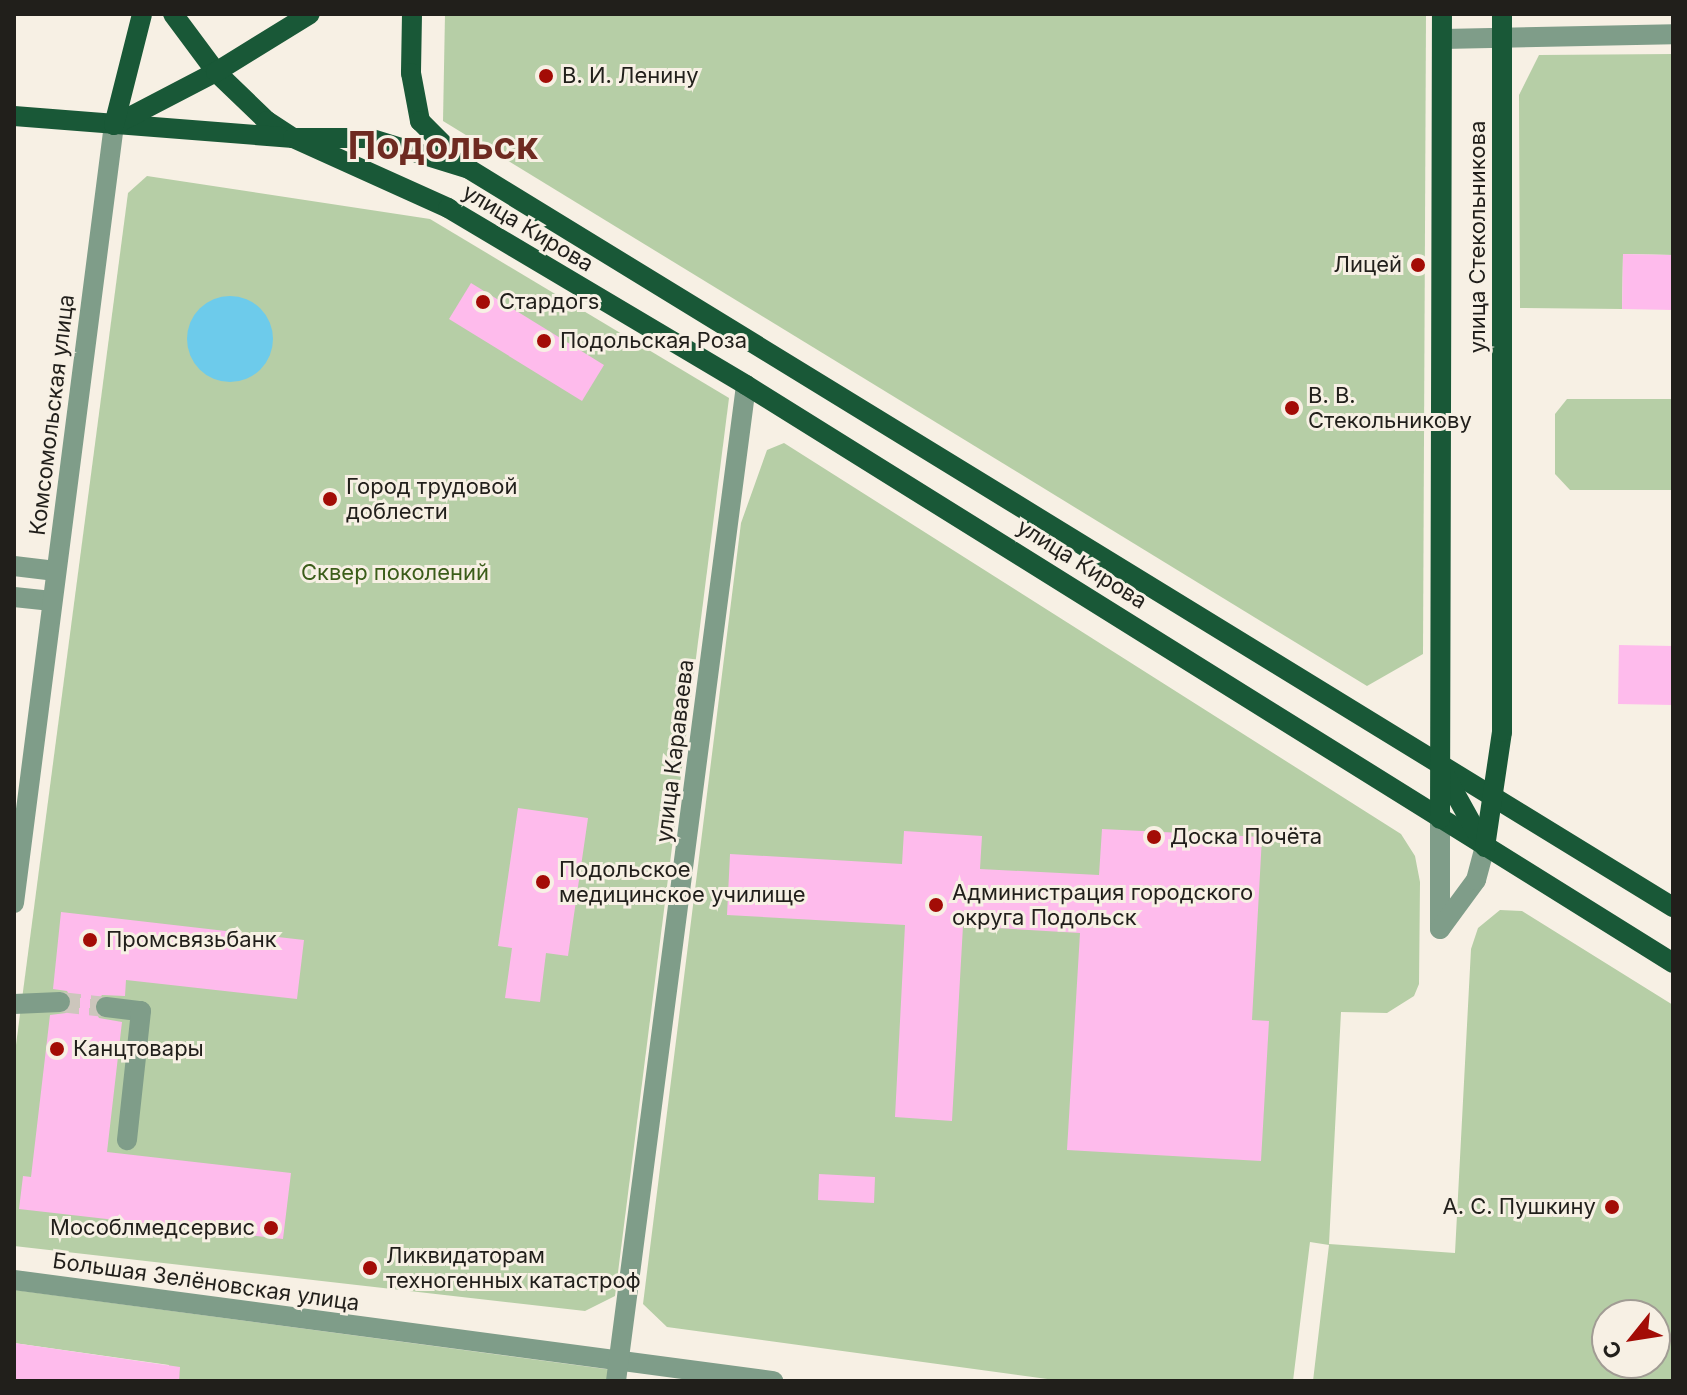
<!DOCTYPE html>
<meta charset="utf-8">
<style>
body{margin:0}
#map{position:relative;width:1687px;height:1395px;overflow:hidden;background:#f7f0e4;font-family:Inter,sans-serif}
div>[style]{position:absolute}
.green>*{inset:0;background:#b6cea6}
.water>*{inset:0;background:#6dcbeb}
.round{border-radius:50%}
.building>*{inset:0;background:#febbec}
.minor-tunnel>*{height:20px;margin-top:-10px;transform-origin:0;background:repeating-linear-gradient(90deg,#ccc6bc 0 20px,transparent 0 30px)}
.minor>*{height:20px;margin:-10px;padding:0 10px;transform-origin:10px;border-radius:10px;background:#7f9d89}
.major>*{height:20px;margin:-10px;padding:0 10px;transform-origin:10px;border-radius:10px;background:#195837}
.dots>*{width:22px;height:22px;translate:-50% -50%;box-sizing:border-box;border:4px solid #f7f0e4;border-radius:50%}
span{translate:-50% -50%;white-space:nowrap;text-align:center;line-height:1.15;-webkit-text-stroke:6px #f7f0e4;paint-order:stroke}
.poi-label{font-size:22px;color:#211f1b}
.left{translate:0 -50%;text-align:left}
.right{translate:-100% -50%;text-align:right}
.street-label{font-size:22px;color:#211f1b}
.park-label{font-size:22px;color:#3b5d1a}
.town-label{font-size:38px;color:#6e2a21;font-weight:700}
.frame{position:absolute;inset:0;border:16px solid #211f1b;pointer-events:none}
.north{position:absolute;left:1591px;top:1299px;width:80px;height:80px;box-sizing:border-box;background:#f7f0e4;border:2px solid #a19c94;border-radius:50%;rotate:240deg;font-size:22px;font-weight:700;line-height:32px;text-align:center;color:#211f1b}
.north::after{content:'';display:block;margin:auto;width:28px;height:36px;background:#a30c06;clip-path:polygon(50% 0,100% 100%,50% 72%,0 100%)}
</style>
<div id="map">
<div class="green">
<div style="clip-path:polygon(445px 14px,1426px 14px,1423px 654px,1367px 686px,443px 121px)"></div>
<div style="clip-path:polygon(1673px 54px,1673px 255px,1623px 254px,1622px 309px,1520px 308px,1519px 95px,1539px 55px)"></div>
<div style="clip-path:polygon(147px 176px,430px 219px,729px 398px,615px 1296px,585px 1311px,14px 1246px,14px 1060px,128px 193px)"></div>
<div style="clip-path:polygon(1567px 399px,1673px 399px,1673px 490px,1570px 490px,1555px 474px,1555px 414px)"></div>
<div style="clip-path:polygon(evenodd,784px 443px,1401px 834px,1415px 856px,1420px 882px,1419px 984px,1414px 996px,1387px 1013px,1341px 1012px,1329px 1244px,1455px 1253px,1471px 949px,1478px 928px,1500px 910px,1522px 911px,1673px 1005px,1673px 1381px,1313px 1381px,1329px 1245px,1310px 1242px,1293px 1381px,1062px 1381px,667px 1327px,643px 1304px,741px 523px,767px 450px,784px 443px,1607px 1315px,1655px 1315px,1655px 1363px,1607px 1363px,1607px 1315px)"></div>
<div style="clip-path:polygon(15px 1290px,613px 1370px,612px 1381px,167px 1381px,169px 1365px,14px 1343px)"></div>
</div>
<div class="water">
<div class="round" style="left:187px;top:296px;width:86px;height:86px"></div>
</div>
<div class="building">
<div style="clip-path:polygon(1623px 254px,1673px 255px,1673px 310px,1622px 309px)"></div>
<div style="clip-path:polygon(471px 283px,604px 365px,582px 401px,449px 319px)"></div>
<div style="clip-path:polygon(1619px 645px,1673px 646px,1673px 705px,1618px 704px)"></div>
<div style="clip-path:polygon(518px 808px,588px 818px,568px 956px,546px 953px,540px 1002px,505px 998px,512px 948px,498px 946px)"></div>
<div style="clip-path:polygon(1102px 829px,1262px 837px,1252px 1020px,1269px 1021px,1261px 1161px,1067px 1150px,1080px 933px,963px 926px,952px 1121px,895px 1117px,905px 925px,727px 915px,730px 854px,902px 864px,904px 831px,982px 836px,980px 869px,1099px 875px)"></div>
<div style="clip-path:polygon(61px 912px,304px 940px,297px 999px,126px 980px,125px 996px,102px 995px,93px 1006px,99px 1018px,122px 1022px,107px 1152px,291px 1173px,283px 1239px,19px 1209px,23px 1176px,31px 1177px,50px 1015px,66px 1013px,73px 1002px,67px 991px,53px 989px)"></div>
<div style="clip-path:polygon(819px 1174px,875px 1177px,874px 1203px,818px 1200px)"></div>
<div style="clip-path:polygon(14px 1343px,180px 1367px,179px 1381px,14px 1381px)"></div>
</div>
<div class="minor-tunnel">
<div style="left:60px;top:1002px;width:46px;rotate:6.2deg"></div>
</div>
<div class="minor">
<div style="left:1443px;top:39px;width:230px;rotate:-1.2deg"></div>
<div style="left:14px;top:566px;width:42px;rotate:6.8deg"></div>
<div style="left:14px;top:597px;width:38px;rotate:6deg"></div>
<div style="left:14px;top:903px;width:784px;rotate:-82.68deg"></div>
<div style="left:1440px;top:929px;width:110px;rotate:-90deg"></div>
<div style="left:1440px;top:929px;width:61px;rotate:-53.7deg"></div>
<div style="left:1476px;top:880px;width:34px;rotate:-75deg"></div>
<div style="left:14px;top:1004px;width:46px;rotate:-2.5deg"></div>
<div style="left:106px;top:1007px;width:35px;rotate:7deg"></div>
<div style="left:141px;top:1011px;width:130px;rotate:96.2deg"></div>
<div style="left:14px;top:1280px;width:766px;rotate:7.58deg"></div>
<div style="left:616px;top:1381px;width:1004px;rotate:-82.56deg"></div>
</div>
<div class="major">
<div style="left:173px;top:14px;width:72px;rotate:53.4deg"></div>
<div style="left:216px;top:72px;width:71px;rotate:43.9deg"></div>
<div style="left:267px;top:121px;width:31px;rotate:33deg"></div>
<div style="left:293px;top:138px;width:170px;rotate:24.3deg"></div>
<div style="left:448px;top:208px;width:347px;rotate:30.7deg"></div>
<div style="left:746px;top:385px;width:1092px;rotate:31.94deg"></div>
<div style="left:412px;top:14px;width:59px;rotate:91deg"></div>
<div style="left:411px;top:73px;width:49px;rotate:79.4deg"></div>
<div style="left:420px;top:121px;width:65px;rotate:45deg"></div>
<div style="left:14px;top:116px;width:280px;rotate:4.5deg"></div>
<div style="left:293px;top:138px;width:76px"></div>
<div style="left:369px;top:138px;width:105px;rotate:17.2deg"></div>
<div style="left:469px;top:169px;width:1412px;rotate:31.51deg"></div>
<div style="left:114px;top:125px;width:115px;rotate:-27.5deg"></div>
<div style="left:216px;top:72px;width:110px;rotate:-31.7deg"></div>
<div style="left:114px;top:125px;width:114px;rotate:-75.8deg"></div>
<div style="left:1441px;top:768px;width:85px;rotate:61deg"></div>
<div style="left:1440px;top:819px;width:805px;rotate:-89.86deg"></div>
<div style="left:1485px;top:847px;width:116px;rotate:-81.6deg"></div>
<div style="left:1502px;top:732px;width:718px;rotate:-90deg"></div>
</div>
<div class="dots">
<div style="left:546px;top:76px;background:#a30c06"></div>
<div style="left:1418px;top:265px;background:#a30c06"></div>
<div style="left:483px;top:302px;background:#a30c06"></div>
<div style="left:544px;top:341px;background:#a30c06"></div>
<div style="left:1292px;top:408px;background:#a30c06"></div>
<div style="left:330px;top:499px;background:#a30c06"></div>
<div style="left:1154px;top:837px;background:#a30c06"></div>
<div style="left:543px;top:882px;background:#a30c06"></div>
<div style="left:936px;top:905px;background:#a30c06"></div>
<div style="left:90px;top:940px;background:#a30c06"></div>
<div style="left:57px;top:1049px;background:#a30c06"></div>
<div style="left:1612px;top:1207px;background:#a30c06"></div>
<div style="left:271px;top:1228px;background:#a30c06"></div>
<div style="left:370px;top:1268px;background:#a30c06"></div>
</div>
<div class="poi-label">
<span class="left" style="left:562px;top:76px">В. И. Ленину</span>
<span class="right" style="left:1402px;top:265px">Лицeй</span>
<span class="left" style="left:499px;top:302px">Стардогs</span>
<span class="left" style="left:560px;top:341px">Подольская Роза</span>
<span class="left" style="left:1308px;top:408px">В. В.<br>Стекольникову</span>
<span class="left" style="left:346px;top:499px">Город трудовой<br>доблести</span>
<span class="left" style="left:1170px;top:837px">Доска Почёта</span>
<span class="left" style="left:559px;top:882px">Подольское<br>медицинское училище</span>
<span class="left" style="left:952px;top:905px">Администрация городского<br>округа Подольск</span>
<span class="left" style="left:106px;top:940px">Промсвязьбанк</span>
<span class="left" style="left:73px;top:1049px">Канцтовары</span>
<span class="right" style="left:1596px;top:1207px">А. С. Пушкину</span>
<span class="right" style="left:255px;top:1228px">Мособлмедсервис</span>
<span class="left" style="left:386px;top:1268px">Ликвидаторам<br>техногенных катастроф</span>
</div>
<div class="street-label">
<span style="left:528px;top:228px;rotate:31deg">улица Кирова</span>
<span style="left:1478px;top:237px;rotate:-90deg">улица Стекольникова</span>
<span style="left:52px;top:415px;rotate:-83deg">Комсомольская улица</span>
<span style="left:1082px;top:564px;rotate:32deg">улица Кирова</span>
<span style="left:675px;top:751px;rotate:-83deg">улица Караваева</span>
<span style="left:206px;top:1282px;rotate:8deg">Большая Зелёновская улица</span>
</div>
<div class="park-label">
<span style="left:395px;top:573px">Сквер поколений</span>
</div>
<div class="town-label">
<span style="left:443px;top:146px">Подольск</span>
</div>
<div class="frame"></div>
<div class="north">С</div>
</div>
